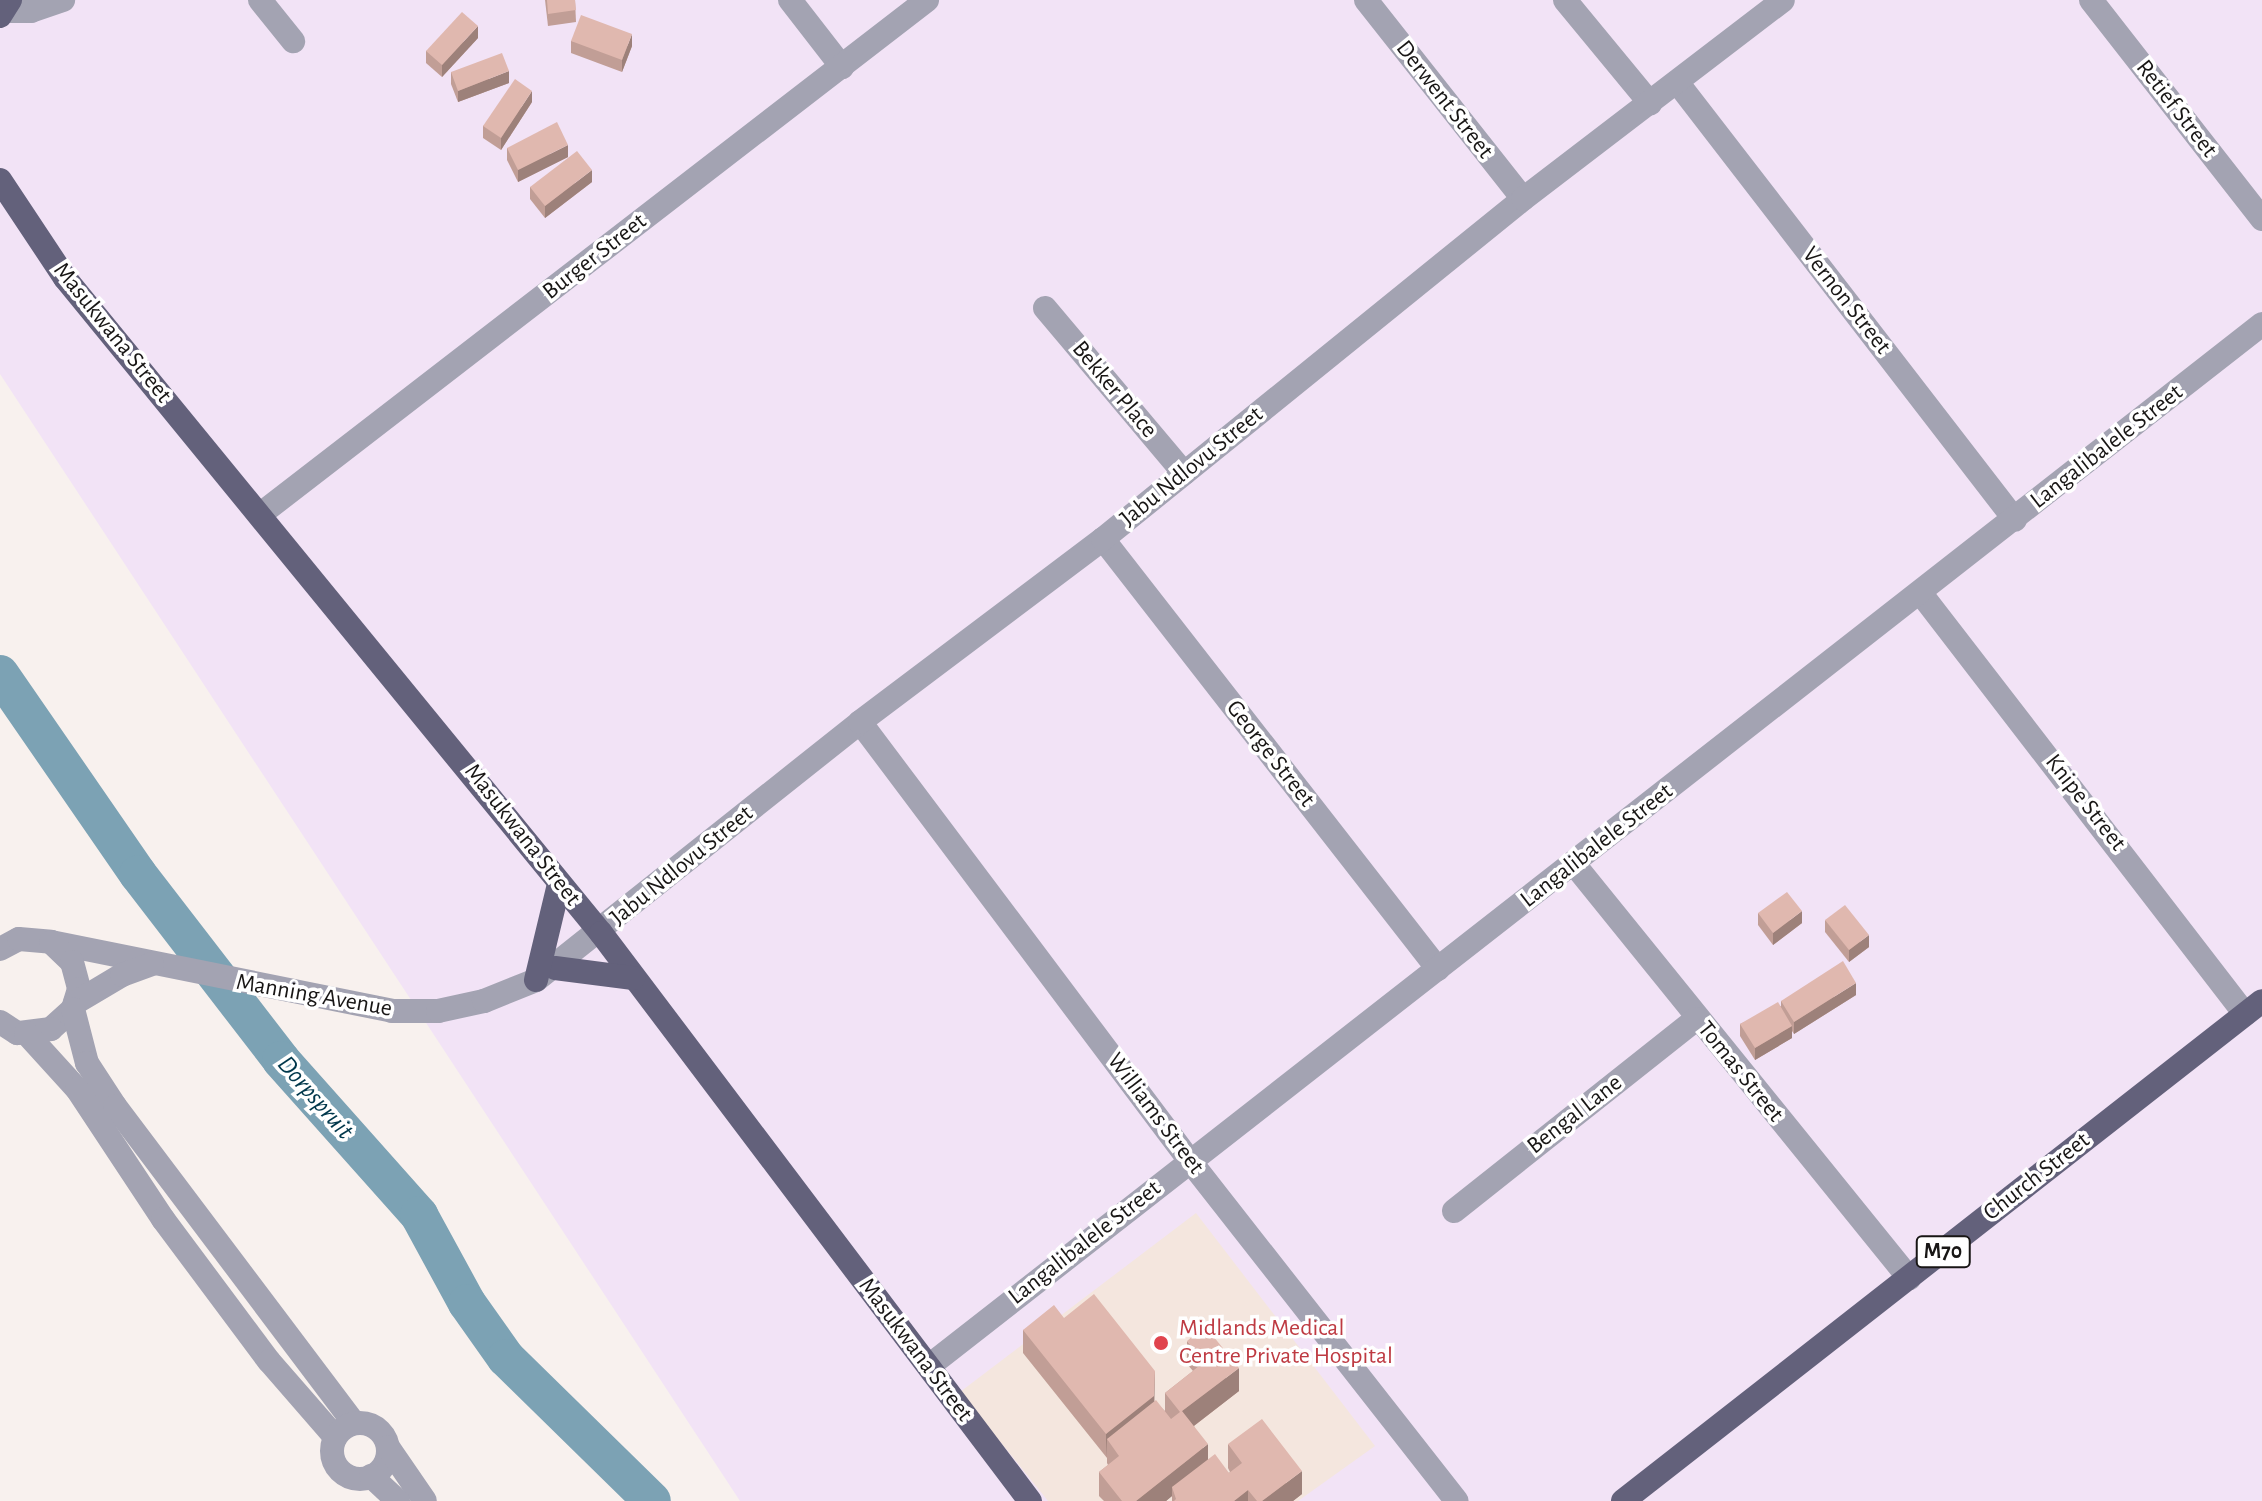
<!DOCTYPE html>
<style>
body{margin:0}
#map{position:relative;width:2262px;height:1501px;overflow:hidden;background:#f8f1ee;font-family:"Alegreya Sans",sans-serif}
div>[style]{position:absolute}
.commercial>*{inset:0;background:#f2e3f6}
.built>*{inset:0;background:#f4e6de}
.river>*{height:38px;margin:-19px;padding:0 19px;transform-origin:19px;border-radius:19px;background:#7ca2b4}
.minor>*{height:24px;margin:-12px;padding:0 12px;transform-origin:12px;border-radius:12px;background:#a3a3b2}
.minor>.ring{margin:-12px;padding:0;box-sizing:content-box;background:none;border:24px solid #a3a3b2;border-radius:50%}
.major>*{height:24px;margin:-12px;padding:0 12px;transform-origin:12px;border-radius:12px;background:#63617b}
.wall>*{inset:0;background:#c19e96}
.shaded-wall>*{inset:0;background:#9d817a}
.building>*{inset:0;background:#e0b8af}
.dots>*{width:22px;height:22px;translate:-50% -50%;box-sizing:border-box;border:4px solid #fff;border-radius:50%}
span{translate:-50% -50%;white-space:nowrap;text-align:center;line-height:1.15;-webkit-text-stroke:7px #fff;paint-order:stroke}
.shield-label span{padding:2px 6px;background:#fff;border:2px solid;border-radius:6px;-webkit-text-stroke-width:0}
.shield-label{font-size:22px;color:#181615;font-weight:700}
.street-label{font-size:24px;color:#181615}
.health-label{font-size:24px;color:#be3a42}
.left{translate:0 -50%;text-align:left}
.water-label{font-size:26px;color:#00374b;font-style:italic}
</style>
<div id="map">
<div class="commercial">
<div style="clip-path:polygon(0 0,2262px 0,2262px 1501px,740px 1501px,0 374px)"></div>
</div>
<div class="built">
<div style="clip-path:polygon(1196px 1213px,1375px 1446px,1298px 1501px,1048px 1501px,960px 1392px)"></div>
</div>
<div class="river">
<div style="left:0;top:674px;width:243px;rotate:55.4deg"></div>
<div style="left:138px;top:874px;width:235px;rotate:52.4deg"></div>
<div style="left:281px;top:1060px;width:208px;rotate:48.3deg"></div>
<div style="left:419px;top:1215px;width:100px;rotate:61.4deg"></div>
<div style="left:467px;top:1303px;width:67px;rotate:54.7deg"></div>
<div style="left:506px;top:1358px;width:204px;rotate:44.4deg"></div>
</div>
<div class="minor">
<div style="left:260px;top:0;width:53px;rotate:51.2deg"></div>
<div style="left:790px;top:0;width:85px;rotate:52.2deg"></div>
<div style="left:1366px;top:0;width:253px;rotate:51.7deg"></div>
<div style="left:1565px;top:0;width:134px;rotate:50.5deg"></div>
<div style="left:2091px;top:0;width:278px;rotate:52deg"></div>
<div style="left:0;top:11px;width:31px"></div>
<div style="left:31px;top:11px;width:34px;rotate:-19deg"></div>
<div style="left:1677px;top:82px;width:553px;rotate:52.34deg"></div>
<div style="left:1045px;top:308px;width:216px;rotate:49.9deg"></div>
<div style="left:262px;top:513px;width:840px;rotate:-37.65deg"></div>
<div style="left:1103px;top:539px;width:545px;rotate:52.08deg"></div>
<div style="left:1922px;top:595px;width:529px;rotate:52.37deg"></div>
<div style="left:860px;top:722px;width:549px;rotate:53.07deg"></div>
<div style="left:1190px;top:1161px;width:432px;rotate:51.9deg"></div>
<div style="left:1574px;top:864px;width:533px;rotate:51.02deg"></div>
<div style="left:51px;top:942px;width:348px;rotate:11.4deg"></div>
<div style="left:392px;top:1011px;width:46px"></div>
<div style="left:438px;top:1011px;width:47px;rotate:-12.3deg"></div>
<div style="left:484px;top:1001px;width:56px;rotate:-22deg"></div>
<div style="left:536px;top:980px;width:414px;rotate:-38.5deg"></div>
<div style="left:860px;top:722px;width:304px;rotate:-37deg"></div>
<div style="left:1103px;top:539px;width:540px;rotate:-38.99deg"></div>
<div style="left:1523px;top:199px;width:327px;rotate:-37.4deg"></div>
<div style="left:0;top:949px;width:21px;rotate:-28deg"></div>
<div style="left:19px;top:939px;width:32px;rotate:5deg"></div>
<div style="left:51px;top:942px;width:29px;rotate:44deg"></div>
<div style="left:72px;top:962px;width:28px;rotate:75deg"></div>
<div style="left:79px;top:989px;width:21px;rotate:107deg"></div>
<div style="left:73px;top:1009px;width:30px;rotate:138deg"></div>
<div style="left:51px;top:1029px;width:34px;rotate:173deg"></div>
<div style="left:17px;top:1033px;width:20px;rotate:-147deg"></div>
<div style="left:75px;top:1003px;width:55px;rotate:-30.8deg"></div>
<div style="left:122px;top:975px;width:32px;rotate:-20deg"></div>
<div style="left:73px;top:1009px;width:56px;rotate:75.5deg"></div>
<div style="left:87px;top:1063px;width:51px;rotate:56.9deg"></div>
<div style="left:115px;top:1106px;width:397px;rotate:53deg"></div>
<div style="left:26px;top:1033px;width:76px;rotate:47.7deg"></div>
<div style="left:77px;top:1089px;width:156px;rotate:56.5deg"></div>
<div style="left:163px;top:1219px;width:177px;rotate:53.3deg"></div>
<div style="left:269px;top:1361px;width:101px;rotate:49deg"></div>
<div style="left:1454px;top:1211px;width:309px;rotate:-38.4deg"></div>
<div style="left:929px;top:1366px;width:1692px;rotate:-38.01deg"></div>
<div class="ring" style="left:332px;top:1423px;width:32px;height:32px"></div>
<div style="left:388px;top:1447px;width:65px;rotate:55.6deg"></div>
<div style="left:371px;top:1476px;width:37px;rotate:43deg"></div>
</div>
<div class="major">
<div style="left:0;top:16px;width:19px;rotate:-58deg"></div>
<div style="left:0;top:180px;width:118px;rotate:56.4deg"></div>
<div style="left:65px;top:278px;width:846px;rotate:50.71deg"></div>
<div style="left:601px;top:933px;width:712px;rotate:52.94deg"></div>
<div style="left:555px;top:968px;width:79px;rotate:7.3deg"></div>
<div style="left:536px;top:980px;width:99px;rotate:-76.5deg"></div>
<div style="left:1623px;top:1501px;width:811px;rotate:-38.04deg"></div>
</div>
<div class="wall">
<div style="clip-path:polygon(545px 0,575px 0,576px 22px,548px 26px)"></div>
<div style="clip-path:polygon(478px 38px,442px 77px,426px 63px,426px 51px)"></div>
<div style="clip-path:polygon(571px 41px,632px 46px,622px 72px,571px 53px)"></div>
<div style="clip-path:polygon(451px 72px,509px 83px,458px 102px,451px 84px)"></div>
<div style="clip-path:polygon(532px 102px,501px 150px,483px 138px,483px 126px)"></div>
<div style="clip-path:polygon(507px 148px,568px 157px,518px 182px,507px 160px)"></div>
<div style="clip-path:polygon(592px 182px,545px 218px,530px 199px,530px 187px)"></div>
<div style="clip-path:polygon(1758px 913px,1802px 923px,1773px 945px,1758px 925px)"></div>
<div style="clip-path:polygon(1825px 920px,1869px 947px,1849px 962px,1825px 932px)"></div>
<div style="clip-path:polygon(1856px 995px,1794px 1034px,1792px 1031px,1792px 1038px,1755px 1060px,1740px 1036px,1740px 1024px,1781px 1006px,1781px 1001px)"></div>
<div style="clip-path:polygon(1064px 1318px,1165px 1411px,1165px 1393px,1193px 1371px,1187px 1364px,1187px 1341px,1239px 1391px,1194px 1426px,1208px 1460px,1229px 1473px,1230px 1472px,1228px 1468px,1228px 1444px,1302px 1494px,1293px 1501px,1172px 1501px,1172px 1496px,1166px 1501px,1104px 1501px,1099px 1496px,1099px 1472px,1108px 1465px,1107px 1463px,1107px 1458px,1023px 1353px,1023px 1330px)"></div>
</div>
<div class="shaded-wall">
<div style="clip-path:polygon(478px 26px,478px 38px,442px 77px,442px 65px)"></div>
<div style="clip-path:polygon(632px 34px,632px 46px,622px 72px,622px 60px)"></div>
<div style="clip-path:polygon(509px 71px,509px 83px,458px 102px,458px 91px)"></div>
<div style="clip-path:polygon(532px 91px,532px 102px,501px 150px,501px 138px)"></div>
<div style="clip-path:polygon(568px 145px,568px 157px,518px 182px,518px 170px)"></div>
<div style="clip-path:polygon(592px 170px,592px 182px,545px 218px,545px 206px)"></div>
<div style="clip-path:polygon(1802px 911px,1802px 923px,1773px 945px,1773px 933px)"></div>
<div style="clip-path:polygon(1869px 935px,1869px 947px,1849px 962px,1849px 950px)"></div>
<div style="clip-path:polygon(1856px 983px,1856px 995px,1794px 1034px,1794px 1022px)"></div>
<div style="clip-path:polygon(1792px 1026px,1792px 1038px,1755px 1060px,1755px 1048px)"></div>
<div style="clip-path:polygon(1239px 1368px,1239px 1391px,1182px 1435px,1182px 1411px)"></div>
<div style="clip-path:polygon(1155px 1371px,1154px 1419px,1107px 1439px,1106px 1458px,1106px 1434px)"></div>
<div style="clip-path:polygon(1208px 1444px,1208px 1467px,1172px 1487px,1172px 1496px,1166px 1501px,1136px 1501px)"></div>
<div style="clip-path:polygon(1302px 1471px,1302px 1494px,1293px 1501px,1262px 1501px)"></div>
<div style="clip-path:polygon(1248px 1490px,1248px 1501px,1234px 1501px)"></div>
</div>
<div class="building">
<div style="clip-path:polygon(547px 0,575px 0,576px 10px,548px 14px)"></div>
<div style="clip-path:polygon(462px 12px,478px 26px,442px 65px,426px 51px)"></div>
<div style="clip-path:polygon(581px 15px,632px 34px,622px 60px,571px 41px)"></div>
<div style="clip-path:polygon(502px 53px,509px 71px,458px 91px,451px 72px)"></div>
<div style="clip-path:polygon(515px 79px,532px 91px,501px 138px,483px 126px)"></div>
<div style="clip-path:polygon(557px 122px,568px 145px,518px 170px,507px 148px)"></div>
<div style="clip-path:polygon(577px 151px,592px 170px,545px 206px,530px 187px)"></div>
<div style="clip-path:polygon(1787px 892px,1802px 911px,1773px 933px,1758px 913px)"></div>
<div style="clip-path:polygon(1845px 905px,1869px 935px,1849px 950px,1825px 920px)"></div>
<div style="clip-path:polygon(1843px 961px,1856px 983px,1794px 1022px,1781px 1001px)"></div>
<div style="clip-path:polygon(1778px 1002px,1792px 1026px,1755px 1048px,1740px 1024px)"></div>
<div style="clip-path:polygon(1094px 1294px,1155px 1371px,1154px 1396px,1106px 1434px,1023px 1330px,1054px 1305px,1064px 1318px)"></div>
<div style="clip-path:polygon(1205px 1326px,1239px 1368px,1182px 1411px,1208px 1444px,1136px 1501px,1122px 1501px,1099px 1472px,1119px 1456px,1107px 1439px,1156px 1400px,1171px 1419px,1180px 1412px,1165px 1393px,1204px 1362px,1187px 1341px)"></div>
<div style="clip-path:polygon(1262px 1419px,1302px 1471px,1262px 1501px,1257px 1501px,1248px 1490px,1234px 1501px,1174px 1501px,1176px 1499px,1172px 1487px,1215px 1454px,1229px 1473px,1242px 1463px,1228px 1444px)"></div>
</div>
<div class="dots">
<div style="left:1161px;top:1343px;background:#e0444e"></div>
</div>
<div class="shield-label">
<span style="left:1943px;top:1252px">M70</span>
</div>
<div class="street-label">
<span style="left:1444px;top:100px;rotate:52deg">Derwent Street</span>
<span style="left:2176px;top:109px;rotate:52deg">Retief Street</span>
<span style="left:595px;top:257px;rotate:-38deg">Burger Street</span>
<span style="left:1846px;top:301px;rotate:52deg">Vernon Street</span>
<span style="left:112px;top:333px;rotate:51deg">Masukwana Street</span>
<span style="left:1114px;top:390px;rotate:50deg">Bekker Place</span>
<span style="left:2107px;top:447px;rotate:-38deg">Langalibalele Street</span>
<span style="left:1192px;top:467px;rotate:-39deg">Jabu Ndlovu Street</span>
<span style="left:1270px;top:754px;rotate:52deg">George Street</span>
<span style="left:2085px;top:803px;rotate:52deg">Knipe Street</span>
<span style="left:522px;top:835px;rotate:52deg">Masukwana Street</span>
<span style="left:1597px;top:846px;rotate:-38deg">Langalibalele Street</span>
<span style="left:682px;top:866px;rotate:-39deg">Jabu Ndlovu Street</span>
<span style="left:314px;top:996px;rotate:10deg">Manning Avenue</span>
<span style="left:1740px;top:1072px;rotate:51deg">Tomas Street</span>
<span style="left:1155px;top:1114px;rotate:53deg">Williams Street</span>
<span style="left:1575px;top:1115px;rotate:-38deg">Bengal Lane</span>
<span style="left:2037px;top:1177px;rotate:-38deg">Church Street</span>
<span style="left:1085px;top:1243px;rotate:-38deg">Langalibalele Street</span>
<span style="left:915px;top:1350px;rotate:53deg">Masukwana Street</span>
</div>
<div class="health-label">
<span class="left" style="left:1179px;top:1343px">Midlands Medical<br>Centre Private Hospital</span>
</div>
<div class="water-label">
<span style="left:315px;top:1098px;rotate:49deg">Dorpspruit</span>
</div>
</div>
